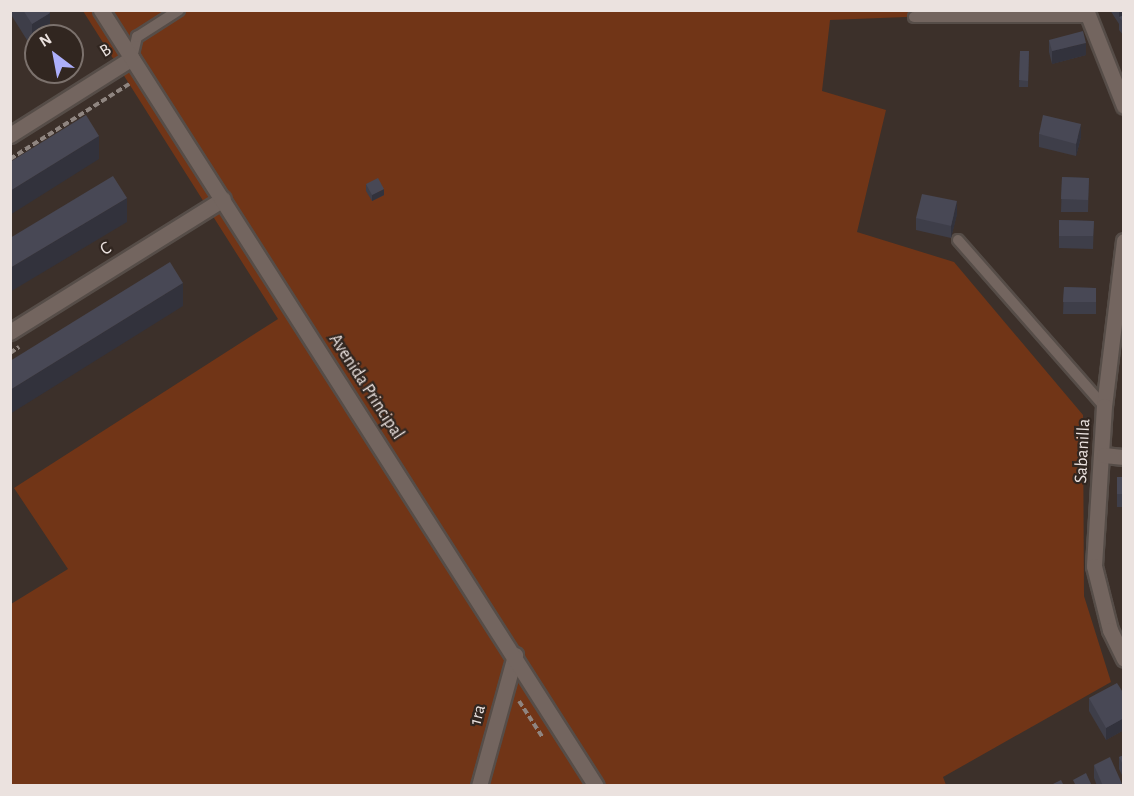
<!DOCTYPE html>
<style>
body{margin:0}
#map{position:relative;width:1134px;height:796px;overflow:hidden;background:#3c302a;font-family:"Alegreya Sans",sans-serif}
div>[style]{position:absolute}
.green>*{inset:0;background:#713517}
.path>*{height:4px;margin-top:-2px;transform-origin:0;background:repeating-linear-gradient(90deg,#8f8580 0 6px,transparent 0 9px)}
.roads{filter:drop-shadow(2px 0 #564d48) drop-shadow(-2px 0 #564d48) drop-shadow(0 2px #564d48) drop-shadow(0 -2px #564d48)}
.service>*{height:10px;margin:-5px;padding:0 5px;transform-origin:5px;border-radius:5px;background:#73655f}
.minor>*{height:15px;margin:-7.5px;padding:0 7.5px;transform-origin:7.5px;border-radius:7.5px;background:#73655f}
.tertiary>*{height:15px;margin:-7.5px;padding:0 7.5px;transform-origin:7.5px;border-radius:7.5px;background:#73655f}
.secondary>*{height:15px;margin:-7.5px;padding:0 7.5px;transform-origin:7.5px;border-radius:7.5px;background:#73655f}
.wall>*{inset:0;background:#3e3e49}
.shaded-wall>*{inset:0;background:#32323c}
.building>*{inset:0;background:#484855}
span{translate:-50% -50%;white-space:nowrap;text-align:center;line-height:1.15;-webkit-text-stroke:4.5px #312620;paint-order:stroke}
.street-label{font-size:18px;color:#ebe2df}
.frame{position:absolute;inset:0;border:12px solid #ebe2df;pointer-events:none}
.north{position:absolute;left:24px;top:24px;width:60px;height:60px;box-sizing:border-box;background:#312620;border:2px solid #7b716c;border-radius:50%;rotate:328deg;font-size:16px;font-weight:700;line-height:24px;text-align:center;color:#ebe2df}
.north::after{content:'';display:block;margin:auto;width:21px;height:27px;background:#acaffb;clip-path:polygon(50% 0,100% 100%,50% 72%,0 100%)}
</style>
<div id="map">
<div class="green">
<div style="clip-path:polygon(83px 11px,1056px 11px,830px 20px,822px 91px,886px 110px,857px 232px,954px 262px,1083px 415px,1084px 596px,1111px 682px,943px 777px,946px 785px,11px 786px,11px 604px,68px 569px,14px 488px,278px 319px)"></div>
</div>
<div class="path">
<div style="left:10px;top:159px;width:141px;rotate:-32.2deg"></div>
<div style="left:10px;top:353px;width:11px;rotate:-34deg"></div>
<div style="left:519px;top:701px;width:44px;rotate:57deg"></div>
</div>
<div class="roads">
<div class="service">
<div style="left:914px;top:17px;width:174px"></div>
<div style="left:132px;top:58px;width:22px;rotate:-77deg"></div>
<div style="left:137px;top:37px;width:50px;rotate:-32.7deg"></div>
<div style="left:958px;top:240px;width:221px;rotate:48.7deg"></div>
</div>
<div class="minor">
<div style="left:1086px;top:10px;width:103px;rotate:68.4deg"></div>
<div style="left:1124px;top:241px;width:166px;rotate:96.9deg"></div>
<div style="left:1104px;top:406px;width:160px;rotate:93.6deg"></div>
<div style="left:1094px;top:566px;width:66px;rotate:76deg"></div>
<div style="left:1110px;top:630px;width:32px;rotate:64deg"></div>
<div style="left:10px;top:332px;width:251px;rotate:-32deg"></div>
<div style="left:1104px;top:455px;width:20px;rotate:6deg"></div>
<div style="left:479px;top:786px;width:136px;rotate:-74.6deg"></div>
</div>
<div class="tertiary">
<div style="left:10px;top:135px;width:144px;rotate:-32.3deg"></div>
</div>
<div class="secondary">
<div style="left:101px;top:10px;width:920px;rotate:57.47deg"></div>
</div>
</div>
<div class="wall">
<div style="clip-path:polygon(10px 10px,49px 10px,50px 36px,32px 48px,10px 13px)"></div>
<div style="clip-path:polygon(1110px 10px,1124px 10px,1124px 36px,1119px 30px,1119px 23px,1119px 24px)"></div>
<div style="clip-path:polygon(1049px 40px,1086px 55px,1052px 64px,1049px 52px)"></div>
<div style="clip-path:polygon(1020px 51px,1029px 51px,1028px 87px,1019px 87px)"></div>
<div style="clip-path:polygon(1039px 134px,1081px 137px,1076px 156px,1039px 147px)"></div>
<div style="clip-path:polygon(1062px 177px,1089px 178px,1088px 212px,1061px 212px)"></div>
<div style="clip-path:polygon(366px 184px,384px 195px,372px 201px,366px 191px)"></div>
<div style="clip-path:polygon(957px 214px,951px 238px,916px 230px,916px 218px)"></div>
<div style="clip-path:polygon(1059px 220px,1094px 221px,1093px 249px,1059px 248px)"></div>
<div style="clip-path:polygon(1064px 287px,1096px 288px,1096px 314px,1063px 314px)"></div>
<div style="clip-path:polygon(1117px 477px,1124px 477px,1124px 507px,1117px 507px)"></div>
<div style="clip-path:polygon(1124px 694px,1124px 730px,1106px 740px,1089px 711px,1089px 698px)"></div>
<div style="clip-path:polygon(1124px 755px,1124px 779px,1119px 769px,1119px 757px)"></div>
<div style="clip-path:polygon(1094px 765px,1123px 786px,1097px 786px,1094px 778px)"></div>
</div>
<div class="shaded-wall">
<div style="clip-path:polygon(1120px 10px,1124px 10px,1124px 21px,1119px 17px,1119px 24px,1119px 11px)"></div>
<div style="clip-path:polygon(50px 13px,50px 36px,36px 36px,36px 45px,32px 48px,32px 24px)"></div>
<div style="clip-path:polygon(1086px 43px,1086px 55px,1052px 64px,1052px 51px)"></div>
<div style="clip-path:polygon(1081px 124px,1081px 137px,1076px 156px,1076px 144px)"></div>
<div style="clip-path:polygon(99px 136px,99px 159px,10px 215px,10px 191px)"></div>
<div style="clip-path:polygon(384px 189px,384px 195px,372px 201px,372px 195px)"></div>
<div style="clip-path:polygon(127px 198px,127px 222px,10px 292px,10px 268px)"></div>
<div style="clip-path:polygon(957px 201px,957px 214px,951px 238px,951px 226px)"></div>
<div style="clip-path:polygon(183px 283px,183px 306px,10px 414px,10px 390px)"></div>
<div style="clip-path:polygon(1124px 718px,1124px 730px,1106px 740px,1106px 728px)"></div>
</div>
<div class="building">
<div style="clip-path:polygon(23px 10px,49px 10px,50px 13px,32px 24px)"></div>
<div style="clip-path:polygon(1124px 15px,1124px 23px,1119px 17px)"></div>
<div style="clip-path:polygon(1083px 31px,1086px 43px,1052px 51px,1049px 40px)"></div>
<div style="clip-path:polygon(1020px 51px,1029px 51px,1028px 81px,1019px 80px)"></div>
<div style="clip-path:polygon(86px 115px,99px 136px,10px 191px,10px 162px)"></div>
<div style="clip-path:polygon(1043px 115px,1081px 124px,1076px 144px,1039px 134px)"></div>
<div style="clip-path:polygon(113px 176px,127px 198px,10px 268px,10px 238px)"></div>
<div style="clip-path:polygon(1062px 177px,1089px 178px,1088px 200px,1061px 199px)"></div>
<div style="clip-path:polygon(378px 178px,384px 189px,372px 195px,366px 184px)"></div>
<div style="clip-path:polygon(922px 194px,957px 201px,951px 226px,916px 218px)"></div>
<div style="clip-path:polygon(1059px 220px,1094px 221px,1093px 236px,1059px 236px)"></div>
<div style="clip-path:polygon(170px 262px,183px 283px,10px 390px,10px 361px)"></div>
<div style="clip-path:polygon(1064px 287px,1096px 288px,1096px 302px,1063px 302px)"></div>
<div style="clip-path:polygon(1117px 477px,1124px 477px,1124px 494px,1117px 494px)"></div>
<div style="clip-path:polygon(1117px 683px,1124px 694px,1124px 718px,1106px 728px,1089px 698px)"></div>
<div style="clip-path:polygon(1124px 755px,1124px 767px,1119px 757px)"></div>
<div style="clip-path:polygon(1110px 757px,1123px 786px,1103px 786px,1094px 765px)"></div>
<div style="clip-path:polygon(1086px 773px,1092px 786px,1076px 786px,1073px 780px)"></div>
<div style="clip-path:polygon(1061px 780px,1064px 786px,1049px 786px)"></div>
</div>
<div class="street-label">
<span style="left:106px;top:51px;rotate:-32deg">B</span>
<span style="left:106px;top:249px;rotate:-32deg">C</span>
<span style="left:366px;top:387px;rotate:57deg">Avenida Principal</span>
<span style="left:1083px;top:451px;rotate:-87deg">Sabanilla</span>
<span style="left:478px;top:715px;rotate:-75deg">1ra</span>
</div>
<div class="frame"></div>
<div class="north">N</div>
</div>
